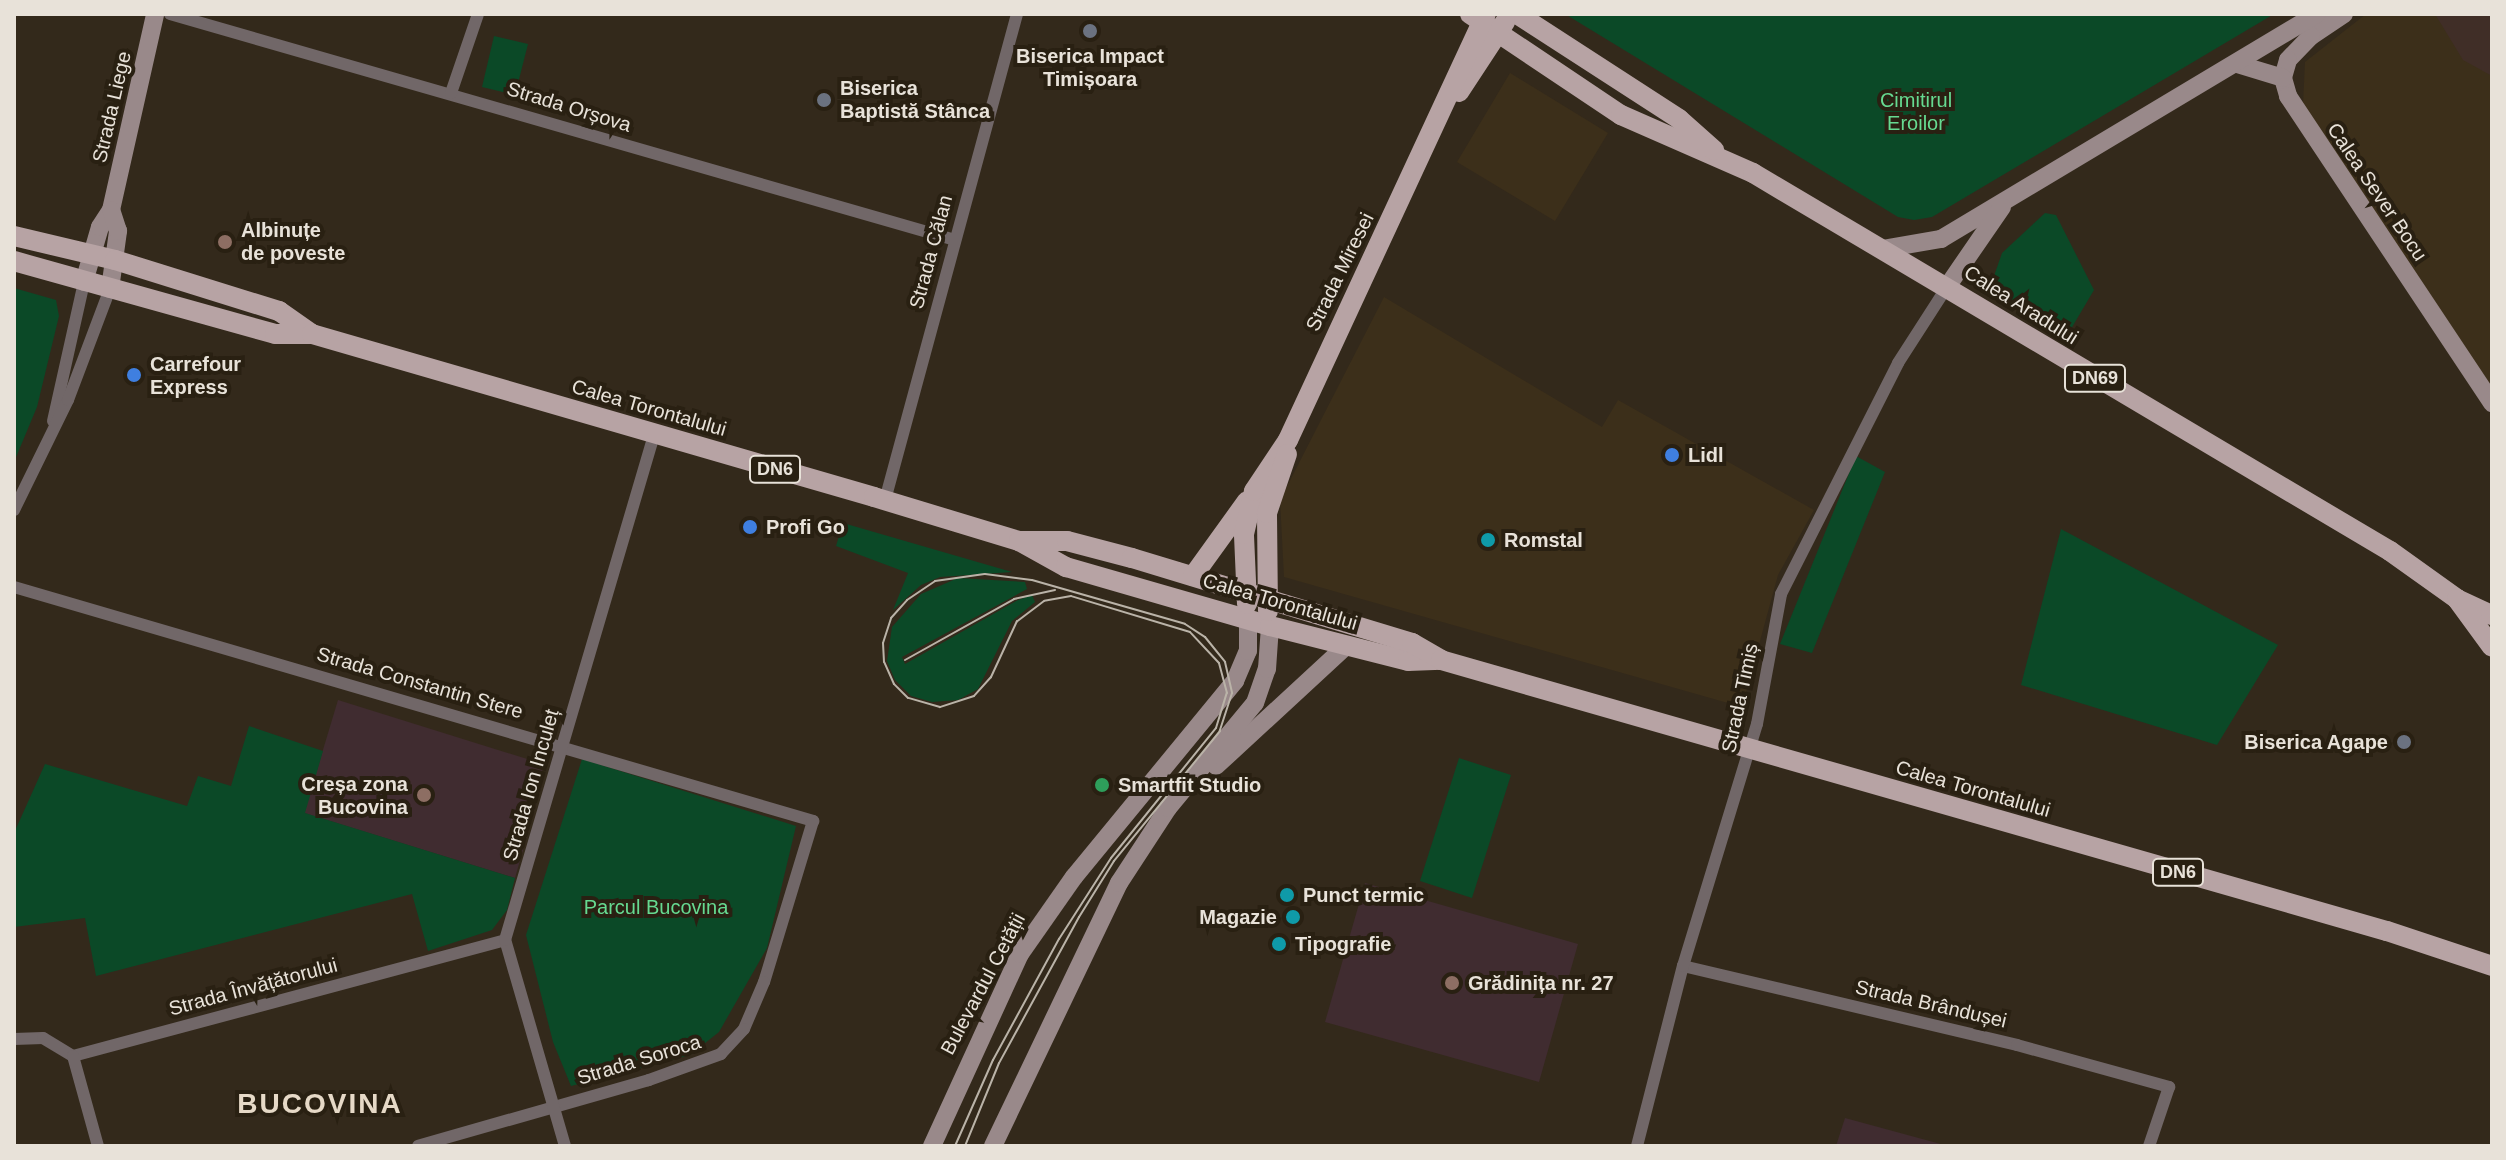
<!DOCTYPE html>
<meta charset="utf-8">
<style>
body{margin:0}
#map{position:relative;width:2506px;height:1160px;overflow:hidden;background:#33291b;font-family:Arial,sans-serif}
div>[style]{position:absolute}
.built>*{inset:0;background:#3c2f1a}
.industrial>*{inset:0;background:#402e27}
.education>*{inset:0;background:#402c30}
.green>*{inset:0;background:#0b4927}
.street>*{height:12px;margin:-6px;padding:0 6px;transform-origin:6px;border-radius:6px;background:#716768}
.secondary>*{height:18px;margin:-9px;padding:0 9px;transform-origin:9px;border-radius:9px;background:#99898a}
.primary>*{height:20px;margin:-10px;padding:0 10px;transform-origin:10px;border-radius:10px;background:#b7a3a4}
.tram>*{height:2px;margin:-1px;padding:0 1px;transform-origin:1px;border-radius:1px;background:#bab3a8}
.dots>*{width:22px;height:22px;translate:-50% -50%;box-sizing:border-box;border:4px solid #292012;border-radius:50%}
span{translate:-50% -50%;white-space:nowrap;text-align:center;line-height:1.15;-webkit-text-stroke:8px #292012;paint-order:stroke}
.shield-label span{padding:2px 6px;background:#292012;border:2px solid;border-radius:6px;-webkit-text-stroke-width:0}
.shield-label{font-size:18px;color:#e8e2d9;font-weight:700}
.poi-label{font-size:20px;color:#e8e2d9;font-weight:700}
.left{translate:0 -50%;text-align:left}
.right{translate:-100% -50%;text-align:right}
.park-label{font-size:20px;color:#66da91}
.street-label{font-size:20px;color:#e8e2d9}
.district-label{font-size:28px;color:#e6d9c7;font-weight:700;letter-spacing:2px}
.frame{position:absolute;inset:0;border:16px solid #e8e2d9;pointer-events:none}
</style>
<div id="map">
<div class="built">
<div style="clip-path:polygon(2366px 14px,2492px 14px,2492px 403px,2303px 104px,2305px 62px)"></div>
<div style="clip-path:polygon(1510px 73px,1608px 133px,1555px 221px,1457px 162px)"></div>
<div style="clip-path:polygon(1384px 297px,1602px 427px,1618px 400px,1814px 510px,1778px 575px,1742px 707px,1284px 577px,1280px 500px)"></div>
</div>
<div class="industrial">
<div style="clip-path:polygon(2435px 14px,2492px 14px,2492px 76px,2463px 60px)"></div>
</div>
<div class="education">
<div style="clip-path:polygon(338px 700px,540px 763px,544px 776px,515px 878px,304px 813px)"></div>
<div style="clip-path:polygon(1365px 883px,1578px 944px,1539px 1082px,1325px 1022px)"></div>
<div style="clip-path:polygon(1845px 1118px,1948px 1146px,1836px 1146px)"></div>
</div>
<div class="green">
<div style="clip-path:polygon(1565px 14px,2274px 14px,1932px 217px,1914px 220px,1898px 217px)"></div>
<div style="clip-path:polygon(494px 36px,528px 44px,515px 95px,482px 87px)"></div>
<div style="clip-path:polygon(2045px 213px,2056px 215px,2094px 290px,2068px 334px,2000px 293px,1994px 276px,2002px 253px)"></div>
<div style="clip-path:polygon(14px 288px,56px 300px,59px 316px,37px 407px,14px 462px)"></div>
<div style="clip-path:polygon(1856px 456px,1885px 472px,1812px 653px,1780px 644px)"></div>
<div style="clip-path:polygon(843px 523px,1012px 572px,940px 577px,921px 585px,893px 610px,908px 573px,836px 546px)"></div>
<div style="clip-path:polygon(2061px 529px,2278px 645px,2217px 745px,2021px 685px)"></div>
<div style="clip-path:polygon(958px 578px,1025px 582px,1027px 589px,902px 657px,905px 664px,1018px 600px,1032px 595px,1035px 602px,1012px 621px,978px 689px,958px 700px,932px 702px,911px 696px,895px 680px,887px 661px,892px 627px,921px 594px)"></div>
<div style="clip-path:polygon(249px 726px,323px 751px,305px 813px,515px 878px,507px 910px,492px 930px,428px 951px,412px 894px,96px 976px,85px 918px,14px 927px,14px 833px,45px 764px,187px 806px,198px 776px,231px 786px)"></div>
<div style="clip-path:polygon(1459px 758px,1511px 775px,1472px 898px,1420px 881px)"></div>
<div style="clip-path:polygon(582px 759px,796px 826px,767px 948px,719px 1032px,690px 1055px,571px 1086px,553px 1042px,526px 935px)"></div>
</div>
<div class="street">
<div style="left:170px;top:14px;width:817px;rotate:16.06deg"></div>
<div style="left:451px;top:93px;width:83px;rotate:-71.1deg"></div>
<div style="left:53px;top:421px;width:142px;rotate:-77.4deg"></div>
<div style="left:885px;top:500px;width:504px;rotate:-74.8deg"></div>
<div style="left:14px;top:510px;width:123px;rotate:-63.9deg"></div>
<div style="left:68px;top:400px;width:119px;rotate:-69.3deg"></div>
<div style="left:14px;top:587px;width:833px;rotate:16.32deg"></div>
<div style="left:813px;top:821px;width:168px;rotate:106.9deg"></div>
<div style="left:764px;top:982px;width:51px;rotate:113.1deg"></div>
<div style="left:744px;top:1029px;width:34px;rotate:133deg"></div>
<div style="left:721px;top:1054px;width:77px;rotate:160.1deg"></div>
<div style="left:649px;top:1080px;width:240px;rotate:164.1deg"></div>
<div style="left:1683px;top:966px;width:343px;rotate:13.3deg"></div>
<div style="left:2017px;top:1045px;width:158px;rotate:15.4deg"></div>
<div style="left:2169px;top:1087px;width:62px;rotate:108.7deg"></div>
<div style="left:14px;top:1039px;width:29px;rotate:-2deg"></div>
<div style="left:43px;top:1038px;width:35px;rotate:31deg"></div>
<div style="left:73px;top:1056px;width:447px;rotate:-15deg"></div>
<div style="left:73px;top:1056px;width:93px;rotate:74.5deg"></div>
<div style="left:565px;top:1146px;width:215px;rotate:-106.2deg"></div>
<div style="left:505px;top:940px;width:527px;rotate:-73.56deg"></div>
<div style="left:1637px;top:1146px;width:186px;rotate:-75.7deg"></div>
<div style="left:1683px;top:966px;width:253px;rotate:-73deg"></div>
<div style="left:1757px;top:724px;width:132px;rotate:-79.5deg"></div>
<div style="left:1781px;top:594px;width:259px;rotate:-63.1deg"></div>
<div style="left:1898px;top:363px;width:90px;rotate:-57.2deg"></div>
</div>
<div class="secondary">
<div style="left:2344px;top:14px;width:40px;rotate:146deg"></div>
<div style="left:2311px;top:36px;width:33px;rotate:134deg"></div>
<div style="left:2288px;top:60px;width:19px;rotate:106deg"></div>
<div style="left:2283px;top:78px;width:19px;rotate:74deg"></div>
<div style="left:2288px;top:96px;width:369px;rotate:56.4deg"></div>
<div style="left:2237px;top:64px;width:48px;rotate:16.9deg"></div>
<div style="left:1882px;top:249px;width:60px;rotate:-9.6deg"></div>
<div style="left:1941px;top:239px;width:438px;rotate:-30.9deg"></div>
<div style="left:84px;top:282px;width:57px;rotate:-73.8deg"></div>
<div style="left:100px;top:227px;width:20px;rotate:-57deg"></div>
<div style="left:111px;top:210px;width:201px;rotate:-77.3deg"></div>
<div style="left:1947px;top:287px;width:97px;rotate:-55.5deg"></div>
<div style="left:110px;top:289px;width:59px;rotate:-82.1deg"></div>
<div style="left:118px;top:231px;width:22px;rotate:-108deg"></div>
<div style="left:1216px;top:766px;width:176px;rotate:-42.7deg"></div>
<div style="left:932px;top:1146px;width:211px;rotate:-65.4deg"></div>
<div style="left:1020px;top:954px;width:94px;rotate:-55deg"></div>
<div style="left:1074px;top:877px;width:254px;rotate:-50.6deg"></div>
<div style="left:1235px;top:681px;width:33px;rotate:-67deg"></div>
<div style="left:1248px;top:651px;width:31px;rotate:-90deg"></div>
<div style="left:993px;top:1146px;width:292px;rotate:-64.4deg"></div>
<div style="left:1119px;top:883px;width:90px;rotate:-56.8deg"></div>
<div style="left:1168px;top:808px;width:136px;rotate:-50.4deg"></div>
<div style="left:1255px;top:703px;width:36px;rotate:-71deg"></div>
<div style="left:1267px;top:669px;width:43px;rotate:-86deg"></div>
</div>
<div class="primary">
<div style="left:1470px;top:14px;width:182px;rotate:33.8deg"></div>
<div style="left:1621px;top:115px;width:144px;rotate:23.7deg"></div>
<div style="left:1753px;top:173px;width:741px;rotate:30.69deg"></div>
<div style="left:2390px;top:551px;width:82px;rotate:35.6deg"></div>
<div style="left:2457px;top:599px;width:38px;rotate:25deg"></div>
<div style="left:1517px;top:14px;width:193px;rotate:32.9deg"></div>
<div style="left:1679px;top:119px;width:47px;rotate:41.5deg"></div>
<div style="left:1459px;top:92px;width:84px;rotate:-56.7deg"></div>
<div style="left:14px;top:236px;width:104px;rotate:13.4deg"></div>
<div style="left:115px;top:260px;width:172px;rotate:17.3deg"></div>
<div style="left:279px;top:311px;width:40px;rotate:34.9deg"></div>
<div style="left:14px;top:261px;width:271px;rotate:15.6deg"></div>
<div style="left:275px;top:334px;width:37px"></div>
<div style="left:312px;top:334px;width:585px;rotate:16.17deg"></div>
<div style="left:874px;top:497px;width:152px;rotate:16.9deg"></div>
<div style="left:1019px;top:541px;width:54px;rotate:29deg"></div>
<div style="left:1066px;top:567px;width:212px;rotate:16.1deg"></div>
<div style="left:1270px;top:626px;width:142px;rotate:14.2deg"></div>
<div style="left:1408px;top:661px;width:33px;rotate:-2deg"></div>
<div style="left:1019px;top:541px;width:48px"></div>
<div style="left:1067px;top:541px;width:67px;rotate:14.7deg"></div>
<div style="left:1132px;top:558px;width:293px;rotate:16.9deg"></div>
<div style="left:1412px;top:643px;width:34px;rotate:30deg"></div>
<div style="left:1441px;top:660px;width:984px;rotate:15.99deg"></div>
<div style="left:2387px;top:931px;width:111px;rotate:18.4deg"></div>
<div style="left:1193px;top:576px;width:92px;rotate:-54.2deg"></div>
<div style="left:2457px;top:599px;width:59px;rotate:53.9deg"></div>
<div style="left:1247px;top:604px;width:70px;rotate:-92.5deg"></div>
<div style="left:1244px;top:534px;width:44px;rotate:-76.9deg"></div>
<div style="left:1254px;top:491px;width:61px;rotate:-56.3deg"></div>
<div style="left:1288px;top:440px;width:470px;rotate:-65.1deg"></div>
<div style="left:1268px;top:611px;width:98px;rotate:-90.6deg"></div>
<div style="left:1267px;top:513px;width:62px;rotate:-71.3deg"></div>
</div>
<div class="tram">
<div style="left:905px;top:660px;width:125px;rotate:-29.2deg"></div>
<div style="left:1014px;top:599px;width:42px;rotate:-12.4deg"></div>
<div style="left:955px;top:1146px;width:94px;rotate:-66.2deg"></div>
<div style="left:993px;top:1060px;width:138px;rotate:-61.4deg"></div>
<div style="left:1059px;top:939px;width:96px;rotate:-57.3deg"></div>
<div style="left:1111px;top:858px;width:167px;rotate:-51.1deg"></div>
<div style="left:1216px;top:728px;width:37px;rotate:-73deg"></div>
<div style="left:1227px;top:693px;width:31px;rotate:-105deg"></div>
<div style="left:1219px;top:663px;width:42px;rotate:-133.1deg"></div>
<div style="left:1190px;top:632px;width:124px;rotate:-163.2deg"></div>
<div style="left:1071px;top:596px;width:27px;rotate:170deg"></div>
<div style="left:1044px;top:601px;width:34px;rotate:143deg"></div>
<div style="left:1017px;top:621px;width:62px;rotate:114.9deg"></div>
<div style="left:991px;top:677px;width:25px;rotate:132deg"></div>
<div style="left:974px;top:696px;width:36px;rotate:162deg"></div>
<div style="left:940px;top:707px;width:33px;rotate:-164deg"></div>
<div style="left:908px;top:698px;width:20px;rotate:-135deg"></div>
<div style="left:894px;top:684px;width:24px;rotate:-114deg"></div>
<div style="left:884px;top:662px;width:19px;rotate:-93deg"></div>
<div style="left:883px;top:643px;width:26px;rotate:-72deg"></div>
<div style="left:891px;top:618px;width:24px;rotate:-48deg"></div>
<div style="left:907px;top:600px;width:34px;rotate:-34deg"></div>
<div style="left:935px;top:581px;width:50px;rotate:-8deg"></div>
<div style="left:985px;top:574px;width:47px;rotate:7.3deg"></div>
<div style="left:1032px;top:580px;width:159px;rotate:16deg"></div>
<div style="left:1185px;top:624px;width:24px;rotate:33deg"></div>
<div style="left:1205px;top:637px;width:32px;rotate:51deg"></div>
<div style="left:1225px;top:662px;width:32px;rotate:77deg"></div>
<div style="left:1232px;top:693px;width:40px;rotate:108deg"></div>
<div style="left:1220px;top:731px;width:168px;rotate:129.2deg"></div>
<div style="left:1114px;top:861px;width:66px;rotate:122deg"></div>
<div style="left:1079px;top:917px;width:166px;rotate:118.7deg"></div>
<div style="left:999px;top:1063px;width:90px;rotate:112.3deg"></div>
</div>
<div class="dots">
<div style="left:1090px;top:31px;background:#6b7280"></div>
<div style="left:824px;top:100px;background:#6b7280"></div>
<div style="left:225px;top:242px;background:#8d6e63"></div>
<div style="left:134px;top:375px;background:#3f7fe0"></div>
<div style="left:1672px;top:455px;background:#3f7fe0"></div>
<div style="left:750px;top:527px;background:#3f7fe0"></div>
<div style="left:1488px;top:540px;background:#0f9aa8"></div>
<div style="left:2404px;top:742px;background:#6b7280"></div>
<div style="left:1102px;top:785px;background:#2e9e5b"></div>
<div style="left:424px;top:795px;background:#8d6e63"></div>
<div style="left:1287px;top:895px;background:#0f9aa8"></div>
<div style="left:1293px;top:917px;background:#0f9aa8"></div>
<div style="left:1279px;top:944px;background:#0f9aa8"></div>
<div style="left:1452px;top:983px;background:#8d6e63"></div>
</div>
<div class="shield-label">
<span style="left:2095px;top:378px">DN69</span>
<span style="left:775px;top:469px">DN6</span>
<span style="left:2178px;top:872px">DN6</span>
</div>
<div class="poi-label">
<span style="left:1090px;top:68px">Biserica Impact<br>Timișoara</span>
<span class="left" style="left:840px;top:100px">Biserica<br>Baptistă Stânca</span>
<span class="left" style="left:241px;top:242px">Albinuțe<br>de poveste</span>
<span class="left" style="left:150px;top:376px">Carrefour<br>Express</span>
<span class="left" style="left:1688px;top:455px">Lidl</span>
<span class="left" style="left:766px;top:527px">Profi Go</span>
<span class="left" style="left:1504px;top:540px">Romstal</span>
<span class="right" style="left:2388px;top:742px">Biserica Agape</span>
<span class="right" style="left:408px;top:796px">Creșa zona<br>Bucovina</span>
<span class="left" style="left:1118px;top:785px">Smartfit Studio</span>
<span class="left" style="left:1303px;top:895px">Punct termic</span>
<span class="right" style="left:1277px;top:917px">Magazie</span>
<span class="left" style="left:1295px;top:944px">Tipografie</span>
<span class="left" style="left:1468px;top:983px">Grădinița nr. 27</span>
</div>
<div class="park-label">
<span style="left:1916px;top:112px">Cimitirul<br>Eroilor</span>
<span style="left:656px;top:907px">Parcul Bucovina</span>
</div>
<div class="street-label">
<span style="left:112px;top:107px;rotate:-77deg">Strada Liege</span>
<span style="left:569px;top:107px;rotate:17deg">Strada Orșova</span>
<span style="left:2377px;top:192px;rotate:56deg">Calea Sever Bocu</span>
<span style="left:931px;top:252px;rotate:-75deg">Strada Călan</span>
<span style="left:1340px;top:272px;rotate:-64deg">Strada Miresei</span>
<span style="left:2021px;top:305px;rotate:32deg">Calea Aradului</span>
<span style="left:649px;top:408px;rotate:16deg">Calea Torontalului</span>
<span style="left:1280px;top:602px;rotate:16deg">Calea Torontalului</span>
<span style="left:420px;top:683px;rotate:16deg">Strada Constantin Stere</span>
<span style="left:1740px;top:698px;rotate:-78deg">Strada Timiș</span>
<span style="left:531px;top:785px;rotate:-74deg">Strada Ion Inculeț</span>
<span style="left:1973px;top:789px;rotate:16deg">Calea Torontalului</span>
<span style="left:983px;top:984px;rotate:-62deg">Bulevardul Cetății</span>
<span style="left:253px;top:987px;rotate:-15deg">Strada Învățătorului</span>
<span style="left:1931px;top:1004px;rotate:13deg">Strada Brândușei</span>
<span style="left:639px;top:1060px;rotate:-17deg">Strada Soroca</span>
</div>
<div class="district-label">
<span style="left:320px;top:1104px">BUCOVINA</span>
</div>
<div class="frame"></div>
</div>
